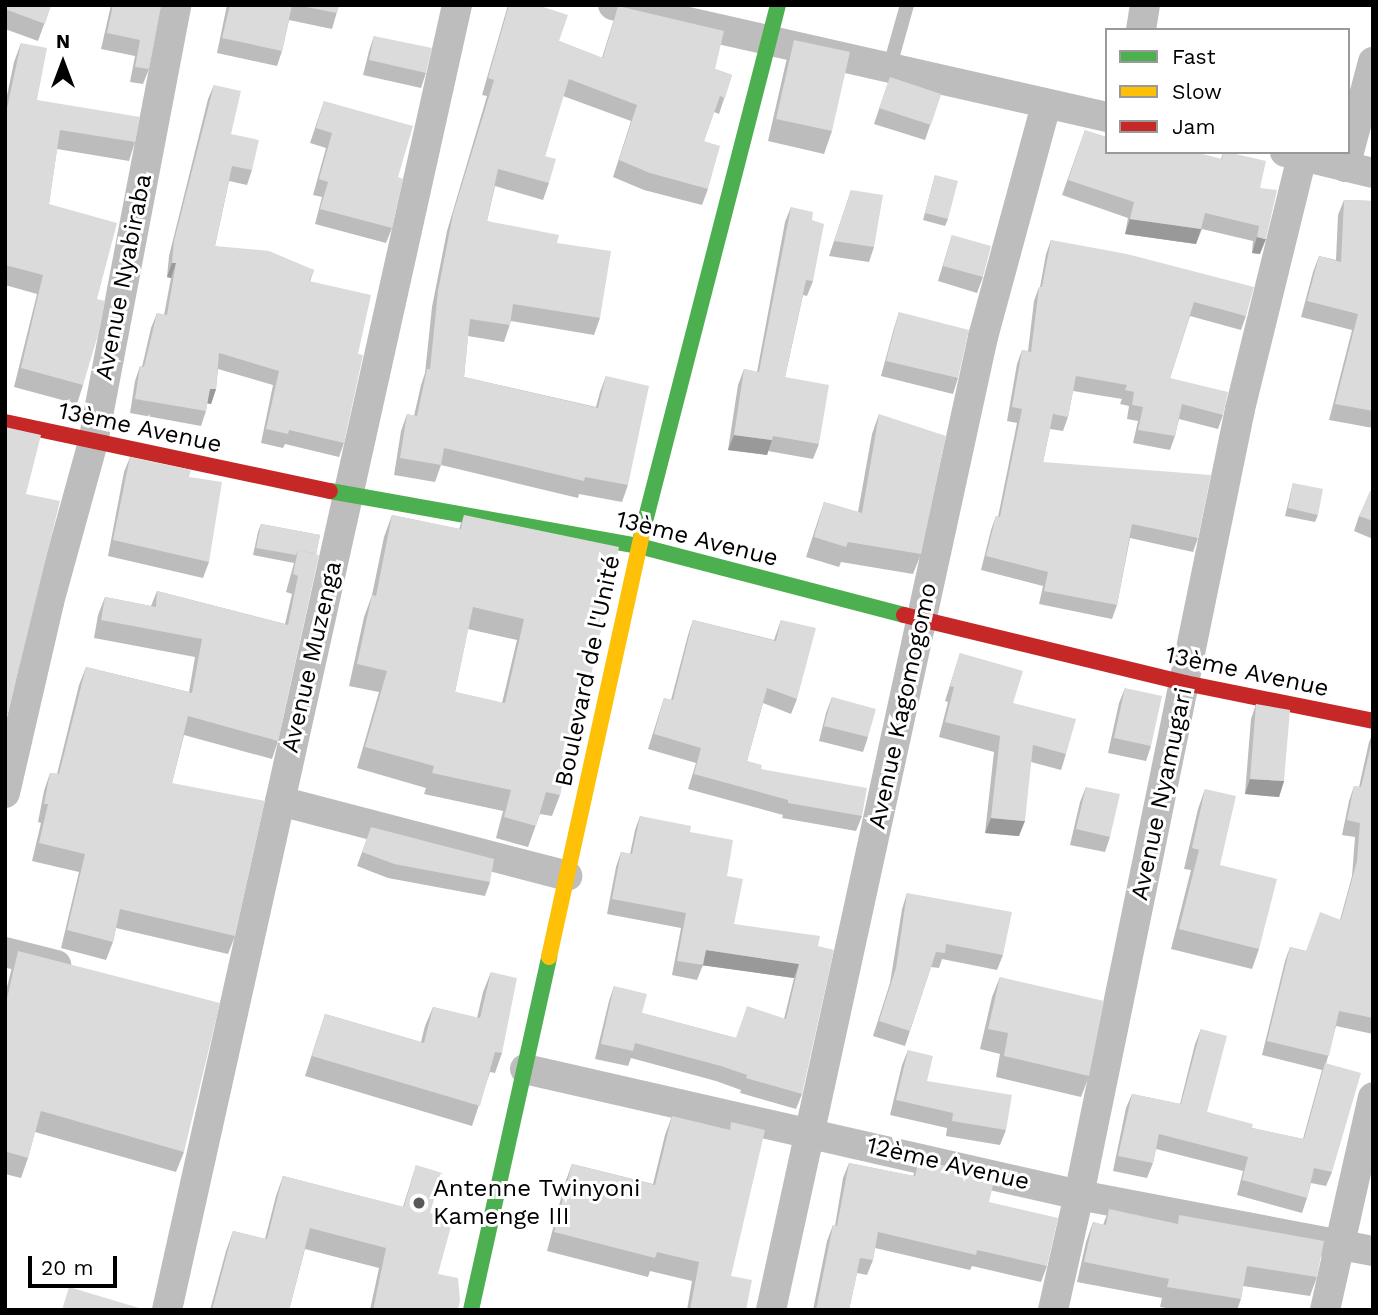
<!DOCTYPE html>
<meta charset="utf-8">
<style>
body{margin:0}
#map{position:relative;width:1378px;height:1315px;overflow:hidden;background:#fff;font-family:"Work Sans",sans-serif}
div>[style]{position:absolute}
.lane>*{height:14px;margin:-7px;padding:0 7px;transform-origin:7px;border-radius:7px;background:#bdbdbd}
.street>*{height:30px;margin:-15px;padding:0 15px;transform-origin:15px;border-radius:15px;background:#bdbdbd}
.fast>*{height:16px;margin:-8px;padding:0 8px;transform-origin:8px;border-radius:8px;background:#4caf50}
.slow>*{height:16px;margin:-8px;padding:0 8px;transform-origin:8px;border-radius:8px;background:#ffc107}
.jam>*{height:16px;margin:-8px;padding:0 8px;transform-origin:8px;border-radius:8px;background:#c62828}
.wall>*{inset:0;background:#bcbcbc}
.shaded-wall>*{inset:0;background:#999}
.building>*{inset:0;background:#dbdbdb}
.dots>*{width:19px;height:19px;translate:-50% -50%;box-sizing:border-box;border:4px solid #fff;border-radius:50%}
span{translate:-50% -50%;white-space:nowrap;text-align:center;line-height:1.15;-webkit-text-stroke:6px #fff;paint-order:stroke}
.street-label{font-size:24px;color:#000}
.poi-label{font-size:24px;color:#000}
.left{translate:0 -50%;text-align:left}
.frame{position:absolute;inset:0;border:7px solid #000;pointer-events:none}
.legend{position:absolute;left:1105px;top:28px;width:245px;height:126px;box-sizing:border-box;background:#fff;border:2px solid #999;margin:0;padding:9px 12px;list-style:none;font-size:21px;color:#000}
.legend li{display:flex;align-items:center;gap:14px;height:35px}
.legend b{width:35px;border:2px solid #999}
.north{position:absolute;left:28px;top:28px;width:70px;height:70px;-webkit-text-stroke:5px #fff;paint-order:stroke;rotate:0deg;font-size:19px;font-weight:700;line-height:28px;text-align:center;color:#000}
.north::after{content:'';display:block;margin:auto;width:24px;height:32px;background:#000;clip-path:polygon(50% 0,100% 100%,50% 72%,0 100%)}
.scale{position:absolute;left:28px;top:1256px;width:89px;height:32px;box-sizing:border-box;border:4px solid #000;border-top:0;padding-left:9px;font-size:21px;line-height:24px;white-space:nowrap;color:#000;-webkit-text-stroke:5px #fff;paint-order:stroke}
</style>
<div id="map">
<div class="lane">
<div style="left:889px;top:69px;width:66px;rotate:-74.3deg"></div>
</div>
<div class="street">
<div style="left:613px;top:5px;width:507px;rotate:12.77deg"></div>
<div style="left:1141px;top:30px;width:25px;rotate:-81deg"></div>
<div style="left:1285px;top:152px;width:90px;rotate:13.4deg"></div>
<div style="left:1345px;top:167px;width:109px;rotate:-75.1deg"></div>
<div style="left:5px;top:793px;width:196px;rotate:-77deg"></div>
<div style="left:49px;top:602px;width:166px;rotate:-74.6deg"></div>
<div style="left:93px;top:442px;width:445px;rotate:-79.2deg"></div>
<div style="left:280px;top:801px;width:297px;rotate:14.6deg"></div>
<div style="left:5px;top:952px;width:53px;rotate:14.3deg"></div>
<div style="left:525px;top:1069px;width:568px;rotate:12.81deg"></div>
<div style="left:1079px;top:1195px;width:299px;rotate:10.8deg"></div>
<div style="left:167px;top:1310px;width:1337px;rotate:-77.47deg"></div>
<div style="left:771px;top:1310px;width:996px;rotate:-77.71deg"></div>
<div style="left:983px;top:337px;width:240px;rotate:-74.8deg"></div>
<div style="left:1053px;top:1310px;width:118px;rotate:-77.3deg"></div>
<div style="left:1079px;top:1195px;width:802px;rotate:-78.42deg"></div>
<div style="left:1240px;top:409px;width:260px;rotate:-76.2deg"></div>
<div style="left:1325px;top:1310px;width:218px;rotate:-77.3deg"></div>
</div>
<div class="fast">
<div style="left:330px;top:491px;width:314px;rotate:10.1deg"></div>
<div style="left:639px;top:546px;width:274px;rotate:14.6deg"></div>
<div style="left:641px;top:537px;width:549px;rotate:-75.56deg"></div>
<div style="left:471px;top:1310px;width:362px;rotate:-77.5deg"></div>
</div>
<div class="slow">
<div style="left:549px;top:957px;width:430px;rotate:-77.6deg"></div>
</div>
<div class="jam">
<div style="left:5px;top:422px;width:332px;rotate:12deg"></div>
<div style="left:904px;top:615px;width:289px;rotate:13.6deg"></div>
<div style="left:1185px;top:683px;width:192px;rotate:11.4deg"></div>
</div>
<div class="wall">
<div style="clip-path:polygon(5px 5px,51px 5px,38px 41px,5px 29px)"></div>
<div style="clip-path:polygon(111px 5px,161px 5px,149px 69px,143px 84px,130px 82px,135px 56px,101px 49px)"></div>
<div style="clip-path:polygon(227px 5px,339px 5px,332px 29px,289px 20px,282px 51px,277px 66px,217px 53px)"></div>
<div style="clip-path:polygon(508px 5px,537px 5px,559px 41px,602px 58px,618px 6px,715px 69px,732px 75px,719px 114px,714px 112px,704px 141px,708px 189px,702px 205px,644px 190px,613px 177px,631px 121px,563px 96px,545px 156px,549px 183px,543px 200px,495px 186px,487px 221px,557px 243px,600px 318px,594px 335px,511px 321px,504px 342px,468px 336px,464px 377px,596px 407px,600px 392px,606px 376px,628px 485px,622px 502px,579px 494px,578px 498px,441px 465px,435px 482px,394px 475px,401px 431px,407px 414px,414px 416px,421px 385px,425px 373px,432px 307px,447px 231px,487px 96px,482px 95px)"></div>
<div style="clip-path:polygon(374px 36px,426px 73px,421px 88px,363px 75px,369px 51px)"></div>
<div style="clip-path:polygon(794px 40px,832px 131px,824px 154px,768px 141px,786px 62px)"></div>
<div style="clip-path:polygon(21px 43px,37px 100px,135px 142px,129px 161px,57px 149px,49px 204px,97px 299px,83px 385px,77px 404px,14px 387px,37px 294px,5px 285px,5px 105px,14px 62px)"></div>
<div style="clip-path:polygon(890px 77px,941px 94px,925px 140px,874px 124px)"></div>
<div style="clip-path:polygon(214px 85px,231px 134px,252px 170px,247px 185px,229px 181px,215px 246px,314px 270px,310px 281px,358px 354px,344px 443px,339px 457px,285px 444px,283px 448px,261px 443px,273px 385px,218px 369px,216px 389px,211px 404px,207px 403px,206px 411px,201px 426px,130px 413px,135px 381px,140px 366px,142px 367px,151px 328px,157px 313px,164px 315px,171px 278px,167px 277px,169px 256px,208px 99px)"></div>
<div style="clip-path:polygon(324px 101px,398px 177px,392px 228px,386px 243px,315px 224px,322px 197px,313px 195px,326px 148px,310px 143px)"></div>
<div style="clip-path:polygon(1085px 130px,1107px 152px,1221px 159px,1223px 152px,1260px 188px,1260px 254px,1252px 253px,1253px 241px,1202px 229px,1196px 244px,1125px 234px,1128px 218px,1062px 195px)"></div>
<div style="clip-path:polygon(935px 175px,948px 219px,945px 226px,923px 220px)"></div>
<div style="clip-path:polygon(851px 190px,874px 247px,869px 262px,829px 256px)"></div>
<div style="clip-path:polygon(1344px 200px,1373px 201px,1373px 428px,1329px 420px,1352px 330px,1301px 317px,1313px 272px,1319px 256px,1336px 260px,1338px 215px)"></div>
<div style="clip-path:polygon(791px 207px,812px 220px,813px 281px,807px 296px,803px 295px,785px 377px,819px 444px,813px 459px,768px 451px,767px 455px,728px 450px,738px 385px,744px 369px,757px 372px,785px 222px)"></div>
<div style="clip-path:polygon(952px 235px,983px 277px,977px 293px,938px 281px)"></div>
<div style="clip-path:polygon(1051px 240px,1246px 316px,1241px 330px,1190px 316px,1170px 378px,1223px 415px,1218px 429px,1179px 419px,1175px 436px,1170px 450px,1133px 443px,1138px 421px,1127px 419px,1129px 406px,1120px 404px,1122px 399px,1073px 391px,1068px 417px,1063px 431px,1050px 429px,1043px 462px,1198px 538px,1193px 552px,1130px 538px,1117px 605px,1112px 619px,1039px 604px,1043px 586px,981px 570px,991px 530px,996px 516px,998px 517px,1017px 423px,1007px 421px,1017px 364px,1022px 350px,1028px 351px,1034px 301px,1039px 287px,1040px 287px,1046px 254px)"></div>
<div style="clip-path:polygon(899px 312px,958px 378px,953px 394px,881px 376px,894px 328px)"></div>
<div style="clip-path:polygon(879px 414px,921px 554px,913px 574px,841px 562px,839px 567px,806px 557px,824px 502px,858px 512px,872px 434px)"></div>
<div style="clip-path:polygon(130px 457px,189px 477px,209px 562px,203px 578px,108px 556px,124px 472px)"></div>
<div style="clip-path:polygon(1293px 483px,1318px 515px,1315px 522px,1285px 516px)"></div>
<div style="clip-path:polygon(1373px 492px,1373px 539px,1354px 531px,1359px 516px)"></div>
<div style="clip-path:polygon(evenodd,392px 515px,459px 529px,464px 515px,584px 708px,576px 730px,573px 729px,560px 795px,552px 816px,540px 814px,528px 847px,496px 838px,503px 811px,424px 794px,426px 788px,357px 768px,379px 692px,349px 686px,364px 617px,372px 595px,384px 537px,392px 515px,468px 629px,517px 640px,502px 703px,455px 692px,468px 629px)"></div>
<div style="clip-path:polygon(261px 524px,320px 535px,278px 741px,272px 759px,184px 735px,172px 783px,235px 936px,228px 954px,116px 928px,113px 942px,106px 960px,61px 948px,79px 872px,32px 861px,41px 823px,38px 822px,44px 791px,50px 773px,57px 774px,79px 685px,86px 667px,189px 692px,195px 657px,94px 638px,98px 615px,105px 597px,151px 606px,157px 591px,285px 624px,292px 594px,286px 592px,294px 563px,253px 555px,258px 532px)"></div>
<div style="clip-path:polygon(693px 620px,774px 640px,781px 620px,797px 699px,791px 714px,763px 703px,747px 761px,761px 769px,862px 816px,856px 831px,782px 818px,783px 815px,688px 789px,696px 763px,648px 749px,664px 698px,671px 700px,688px 635px)"></div>
<div style="clip-path:polygon(960px 653px,1066px 754px,1061px 770px,1031px 762px,1019px 836px,985px 833px,994px 752px,939px 737px,948px 702px,945px 701px)"></div>
<div style="clip-path:polygon(1125px 688px,1151px 746px,1146px 761px,1108px 753px,1119px 703px)"></div>
<div style="clip-path:polygon(832px 697px,868px 737px,863px 752px,819px 741px,826px 713px)"></div>
<div style="clip-path:polygon(1256px 704px,1284px 781px,1279px 797px,1245px 794px,1251px 719px)"></div>
<div style="clip-path:polygon(1373px 733px,1373px 1034px,1336px 1026px,1326px 1064px,1332px 1172px,1326px 1186px,1311px 1183px,1307px 1198px,1302px 1213px,1237px 1195px,1243px 1171px,1156px 1149px,1153px 1163px,1147px 1178px,1113px 1171px,1126px 1108px,1132px 1094px,1180px 1104px,1195px 1044px,1201px 1029px,1207px 1112px,1252px 1128px,1303px 1139px,1322px 1070px,1262px 1055px,1285px 961px,1290px 947px,1306px 951px,1340px 920px,1352px 876px,1355px 837px,1342px 835px,1349px 801px,1354px 786px,1359px 787px,1369px 742px)"></div>
<div style="clip-path:polygon(1086px 787px,1110px 837px,1105px 852px,1070px 845px,1080px 802px)"></div>
<div style="clip-path:polygon(1205px 789px,1220px 865px,1259px 949px,1252px 969px,1171px 949px,1191px 870px,1184px 869px,1198px 809px)"></div>
<div style="clip-path:polygon(640px 816px,690px 832px,727px 876px,734px 924px,818px 946px,802px 1094px,796px 1109px,740px 1093px,741px 1090px,716px 1081px,631px 1058px,628px 1066px,595px 1059px,609px 1001px,614px 986px,642px 1013px,736px 1038px,784px 1019px,794px 978px,703px 965px,697px 980px,672px 975px,681px 928px,607px 914px,616px 867px,621px 852px,630px 854px,635px 830px)"></div>
<div style="clip-path:polygon(371px 827px,490px 882px,485px 896px,388px 878px,357px 866px)"></div>
<div style="clip-path:polygon(907px 893px,1003px 955px,997px 970px,942px 959px,939px 968px,931px 967px,905px 1046px,873px 1036px,890px 983px,902px 909px)"></div>
<div style="clip-path:polygon(18px 951px,184px 1152px,176px 1172px,35px 1132px,28px 1158px,21px 1178px,5px 1174px,5px 995px,11px 971px)"></div>
<div style="clip-path:polygon(491px 972px,502px 1053px,495px 1073px,490px 1072px,472px 1126px,305px 1076px,325px 1014px,421px 1042px,425px 1026px,433px 1007px,477px 1018px,483px 992px)"></div>
<div style="clip-path:polygon(1000px 977px,1089px 1076px,1081px 1097px,996px 1077px,1000px 1054px,980px 1049px,992px 997px)"></div>
<div style="clip-path:polygon(908px 1050px,927px 1081px,1006px 1130px,1000px 1145px,946px 1136px,947px 1128px,890px 1115px,902px 1065px)"></div>
<div style="clip-path:polygon(672px 1116px,729px 1130px,731px 1122px,731px 1276px,746px 1310px,687px 1310px,692px 1281px,650px 1271px,648px 1277px,547px 1251px,565px 1183px,572px 1164px,653px 1184px,665px 1135px)"></div>
<div style="clip-path:polygon(919px 1160px,989px 1202px,1047px 1266px,1041px 1282px,972px 1266px,970px 1270px,875px 1248px,873px 1260px,867px 1275px,857px 1273px,849px 1310px,813px 1310px,827px 1241px,833px 1225px,835px 1226px,843px 1178px,849px 1163px,913px 1176px)"></div>
<div style="clip-path:polygon(416px 1165px,430px 1213px,438px 1274px,458px 1310px,370px 1310px,379px 1268px,305px 1249px,289px 1310px,210px 1310px,226px 1251px,233px 1231px,265px 1239px,276px 1196px,283px 1176px,403px 1207px)"></div>
<div style="clip-path:polygon(1109px 1209px,1176px 1224px,1179px 1215px,1317px 1277px,1310px 1296px,1243px 1286px,1241px 1299px,1237px 1310px,1179px 1310px,1160px 1307px,1162px 1298px,1077px 1282px,1086px 1242px,1093px 1222px,1103px 1225px)"></div>
</div>
<div class="shaded-wall">
<div style="clip-path:polygon(1130px 219px,1201px 229px,1196px 244px,1125px 234px)"></div>
<div style="clip-path:polygon(1257px 237px,1266px 239px,1260px 254px,1252px 253px)"></div>
<div style="clip-path:polygon(172px 263px,176px 263px,171px 278px,167px 277px)"></div>
<div style="clip-path:polygon(210px 389px,216px 389px,211px 404px,205px 403px)"></div>
<div style="clip-path:polygon(734px 435px,772px 440px,767px 455px,728px 450px)"></div>
<div style="clip-path:polygon(1250px 779px,1284px 781px,1279px 797px,1245px 794px)"></div>
<div style="clip-path:polygon(991px 818px,1025px 821px,1019px 836px,985px 833px)"></div>
<div style="clip-path:polygon(706px 950px,799px 964px,794px 978px,700px 965px)"></div>
</div>
<div class="building">
<div style="clip-path:polygon(5px 5px,51px 5px,45px 24px,5px 9px)"></div>
<div style="clip-path:polygon(113px 5px,161px 5px,149px 69px,135px 67px,140px 40px,107px 33px)"></div>
<div style="clip-path:polygon(230px 5px,292px 5px,282px 51px,222px 38px)"></div>
<div style="clip-path:polygon(296px 5px,339px 5px,337px 13px)"></div>
<div style="clip-path:polygon(509px 5px,537px 5px,568px 15px,559px 41px,603px 58px,618px 6px,724px 31px,715px 69px,732px 75px,725px 98px,720px 96px,704px 141px,720px 146px,708px 189px,650px 173px,619px 160px,637px 105px,569px 79px,545px 156px,556px 159px,549px 183px,498px 169px,487px 221px,559px 235px,557px 243px,611px 251px,600px 318px,513px 304px,510px 325px,470px 319px,464px 377px,598px 408px,606px 376px,649px 386px,628px 485px,585px 477px,584px 481px,444px 448px,441px 465px,400px 458px,407px 414px,417px 416px,427px 369px,430px 369px,438px 291px,453px 214px,494px 80px,488px 78px)"></div>
<div style="clip-path:polygon(374px 36px,432px 48px,426px 73px,369px 60px)"></div>
<div style="clip-path:polygon(794px 40px,850px 52px,832px 131px,776px 119px)"></div>
<div style="clip-path:polygon(21px 43px,47px 48px,37px 100px,140px 117px,135px 142px,60px 130px,49px 204px,117px 223px,97px 299px,105px 301px,100px 328px,83px 385px,21px 368px,43px 275px,5px 265px,5px 113px,6px 113px)"></div>
<div style="clip-path:polygon(890px 77px,941px 94px,931px 125px,879px 108px)"></div>
<div style="clip-path:polygon(214px 85px,241px 91px,231px 134px,259px 140px,252px 170px,232px 166px,215px 246px,269px 251px,314px 270px,309px 281px,371px 295px,358px 354px,363px 355px,344px 443px,289px 430px,288px 434px,266px 429px,279px 371px,219px 353px,216px 389px,210px 389px,206px 411px,135px 399px,140px 366px,144px 367px,157px 313px,167px 315px,176px 263px,172px 263px,174px 241px)"></div>
<div style="clip-path:polygon(324px 101px,413px 126px,398px 177px,403px 179px,392px 228px,320px 209px,328px 182px,319px 179px,332px 133px,316px 128px)"></div>
<div style="clip-path:polygon(1085px 130px,1107px 137px,1107px 152px,1195px 152px,1222px 159px,1223px 152px,1227px 152px,1266px 161px,1260px 188px,1277px 190px,1266px 239px,1257px 237px,1259px 226px,1205px 213px,1201px 229px,1130px 219px,1134px 202px,1068px 180px)"></div>
<div style="clip-path:polygon(935px 175px,958px 181px,948px 219px,925px 213px)"></div>
<div style="clip-path:polygon(851px 190px,883px 195px,874px 247px,834px 241px)"></div>
<div style="clip-path:polygon(1344px 200px,1373px 201px,1373px 411px,1335px 404px,1358px 314px,1307px 301px,1319px 256px,1341px 262px)"></div>
<div style="clip-path:polygon(791px 207px,813px 212px,812px 220px,824px 224px,813px 281px,806px 280px,785px 377px,829px 385px,819px 444px,773px 436px,772px 440px,734px 435px,744px 369px,759px 372px)"></div>
<div style="clip-path:polygon(952px 235px,991px 246px,983px 277px,943px 266px)"></div>
<div style="clip-path:polygon(1051px 240px,1127px 254px,1254px 287px,1246px 316px,1194px 302px,1170px 378px,1228px 392px,1223px 415px,1182px 404px,1175px 436px,1138px 430px,1143px 407px,1132px 405px,1134px 392px,1125px 390px,1127px 385px,1076px 376px,1068px 417px,1053px 414px,1043px 462px,1211px 475px,1198px 538px,1132px 524px,1117px 605px,1044px 591px,1048px 572px,986px 556px,996px 516px,1000px 517px,1022px 409px,1012px 407px,1022px 350px,1031px 352px,1039px 287px,1042px 287px)"></div>
<div style="clip-path:polygon(899px 312px,969px 330px,958px 378px,886px 361px)"></div>
<div style="clip-path:polygon(879px 414px,946px 436px,921px 554px,848px 542px,846px 547px,814px 537px,824px 502px,862px 513px)"></div>
<div style="clip-path:polygon(5px 427px,41px 435px,26px 494px,60px 501px,5px 725px)"></div>
<div style="clip-path:polygon(130px 457px,191px 470px,189px 477px,222px 482px,209px 562px,113px 540px)"></div>
<div style="clip-path:polygon(1293px 483px,1323px 489px,1318px 515px,1288px 508px)"></div>
<div style="clip-path:polygon(1370px 491px,1373px 492px,1373px 521px,1359px 516px)"></div>
<div style="clip-path:polygon(evenodd,392px 515px,461px 529px,464px 515px,619px 547px,584px 708px,577px 706px,560px 795px,546px 792px,536px 826px,504px 817px,511px 790px,432px 773px,434px 766px,365px 747px,387px 671px,357px 664px,372px 595px,376px 596px,392px 515px,473px 607px,524px 619px,505px 703px,455px 692px,473px 607px)"></div>
<div style="clip-path:polygon(261px 524px,320px 535px,316px 554px,298px 550px,296px 555px,256px 548px)"></div>
<div style="clip-path:polygon(298px 550px,319px 555px,278px 741px,188px 716px,172px 783px,265px 801px,235px 936px,120px 909px,113px 942px,67px 930px,85px 854px,39px 843px,48px 804px,44px 804px,50px 773px,59px 774px,86px 667px,192px 693px,202px 639px,101px 620px,105px 597px,156px 607px,157px 591px,288px 625px,298px 576px,293px 574px)"></div>
<div style="clip-path:polygon(693px 620px,776px 641px,781px 620px,816px 628px,797px 699px,767px 688px,747px 761px,762px 765px,761px 769px,867px 788px,862px 816px,788px 803px,788px 800px,694px 774px,701px 748px,654px 734px,664px 698px,673px 700px)"></div>
<div style="clip-path:polygon(960px 653px,1023px 671px,1013px 703px,1076px 719px,1066px 754px,1033px 745px,1025px 821px,991px 818px,1000px 736px,945px 722px,954px 687px,950px 686px)"></div>
<div style="clip-path:polygon(1125px 688px,1162px 696px,1151px 746px,1114px 738px)"></div>
<div style="clip-path:polygon(832px 697px,876px 709px,868px 737px,824px 726px)"></div>
<div style="clip-path:polygon(1256px 704px,1290px 710px,1284px 781px,1250px 779px)"></div>
<div style="clip-path:polygon(1373px 737px,1373px 1018px,1339px 1011px,1329px 1056px,1267px 1041px,1290px 947px,1306px 951px,1320px 912px,1341px 920px,1357px 861px,1360px 823px,1347px 820px,1354px 786px,1361px 787px)"></div>
<div style="clip-path:polygon(1086px 787px,1120px 794px,1110px 837px,1076px 829px)"></div>
<div style="clip-path:polygon(1205px 789px,1236px 796px,1220px 865px,1277px 879px,1259px 949px,1179px 929px,1199px 850px,1192px 848px)"></div>
<div style="clip-path:polygon(640px 816px,691px 826px,690px 832px,733px 840px,727px 876px,743px 879px,734px 924px,820px 936px,818px 946px,834px 950px,802px 1094px,746px 1078px,747px 1075px,721px 1066px,635px 1043px,633px 1051px,601px 1044px,614px 986px,647px 994px,642px 1013px,736px 1038px,747px 1006px,786px 1019px,799px 964px,706px 950px,703px 965px,677px 961px,686px 913px,612px 899px,621px 852px,632px 854px)"></div>
<div style="clip-path:polygon(371px 827px,494px 859px,490px 882px,394px 864px,362px 852px)"></div>
<div style="clip-path:polygon(907px 893px,1012px 912px,1003px 955px,946px 944px,945px 953px,936px 952px,910px 1031px,879px 1021px,896px 968px)"></div>
<div style="clip-path:polygon(18px 951px,220px 1003px,184px 1152px,41px 1111px,28px 1158px,7px 1152px,5px 1159px,5px 1028px,7px 1023px,5px 1023px,5px 1007px)"></div>
<div style="clip-path:polygon(491px 972px,517px 978px,502px 1053px,495px 1052px,480px 1106px,312px 1056px,325px 1014px,424px 1043px,433px 1007px,480px 1018px)"></div>
<div style="clip-path:polygon(1000px 977px,1104px 1001px,1089px 1076px,1004px 1056px,1008px 1033px,988px 1029px)"></div>
<div style="clip-path:polygon(1201px 1029px,1227px 1036px,1207px 1112px,1253px 1124px,1252px 1128px,1304px 1139px,1325px 1063px,1361px 1073px,1332px 1172px,1314px 1168px,1307px 1198px,1242px 1180px,1248px 1157px,1159px 1134px,1153px 1163px,1118px 1156px,1132px 1094px,1181px 1104px)"></div>
<div style="clip-path:polygon(908px 1050px,933px 1056px,927px 1081px,1012px 1095px,1006px 1130px,952px 1121px,953px 1113px,896px 1100px)"></div>
<div style="clip-path:polygon(672px 1116px,730px 1130px,731px 1122px,765px 1130px,731px 1276px,752px 1280px,746px 1310px,690px 1310px,699px 1262px,657px 1252px,655px 1258px,554px 1232px,572px 1164px,655px 1185px)"></div>
<div style="clip-path:polygon(919px 1160px,995px 1177px,989px 1202px,1058px 1218px,1047px 1266px,977px 1250px,976px 1255px,878px 1232px,873px 1260px,860px 1258px,849px 1310px,816px 1310px,833px 1225px,837px 1226px,849px 1163px,915px 1176px)"></div>
<div style="clip-path:polygon(416px 1165px,442px 1173px,430px 1213px,453px 1219px,438px 1274px,458px 1278px,460px 1300px,458px 1310px,373px 1310px,386px 1248px,310px 1228px,289px 1310px,212px 1310px,233px 1231px,267px 1239px,283px 1176px,404px 1207px)"></div>
<div style="clip-path:polygon(1109px 1209px,1178px 1224px,1179px 1215px,1324px 1241px,1317px 1277px,1247px 1266px,1241px 1299px,1167px 1287px,1169px 1279px,1084px 1262px,1093px 1222px,1106px 1225px)"></div>
<div style="clip-path:polygon(69px 1287px,146px 1310px,62px 1310px)"></div>
</div>
<div class="dots">
<div style="left:419px;top:1203px;background:#595959"></div>
</div>
<div class="street-label">
<span style="left:124px;top:277px;rotate:-79deg">Avenue Nyabiraba</span>
<span style="left:140px;top:428px;rotate:12deg">13ème Avenue</span>
<span style="left:697px;top:539px;rotate:14deg">13ème Avenue</span>
<span style="left:312px;top:657px;rotate:-77deg">Avenue Muzenga</span>
<span style="left:588px;top:671px;rotate:-78deg">Boulevard de l'Unité</span>
<span style="left:1247px;top:672px;rotate:12deg">13ème Avenue</span>
<span style="left:903px;top:706px;rotate:-78deg">Avenue Kagomogomo</span>
<span style="left:1162px;top:794px;rotate:-78deg">Avenue Nyamugari</span>
<span style="left:948px;top:1164px;rotate:13deg">12ème Avenue</span>
</div>
<div class="poi-label">
<span class="left" style="left:433px;top:1203px">Antenne Twinyoni<br>Kamenge III</span>
</div>
<div class="frame"></div>
<ul class="legend">
<li><b style="height:9px;background:#4caf50"></b>Fast</li>
<li><b style="height:9px;background:#ffc107"></b>Slow</li>
<li><b style="height:9px;background:#c62828"></b>Jam</li>
</ul>
<div class="north">N</div>
<div class="scale">20 m</div>
</div>
